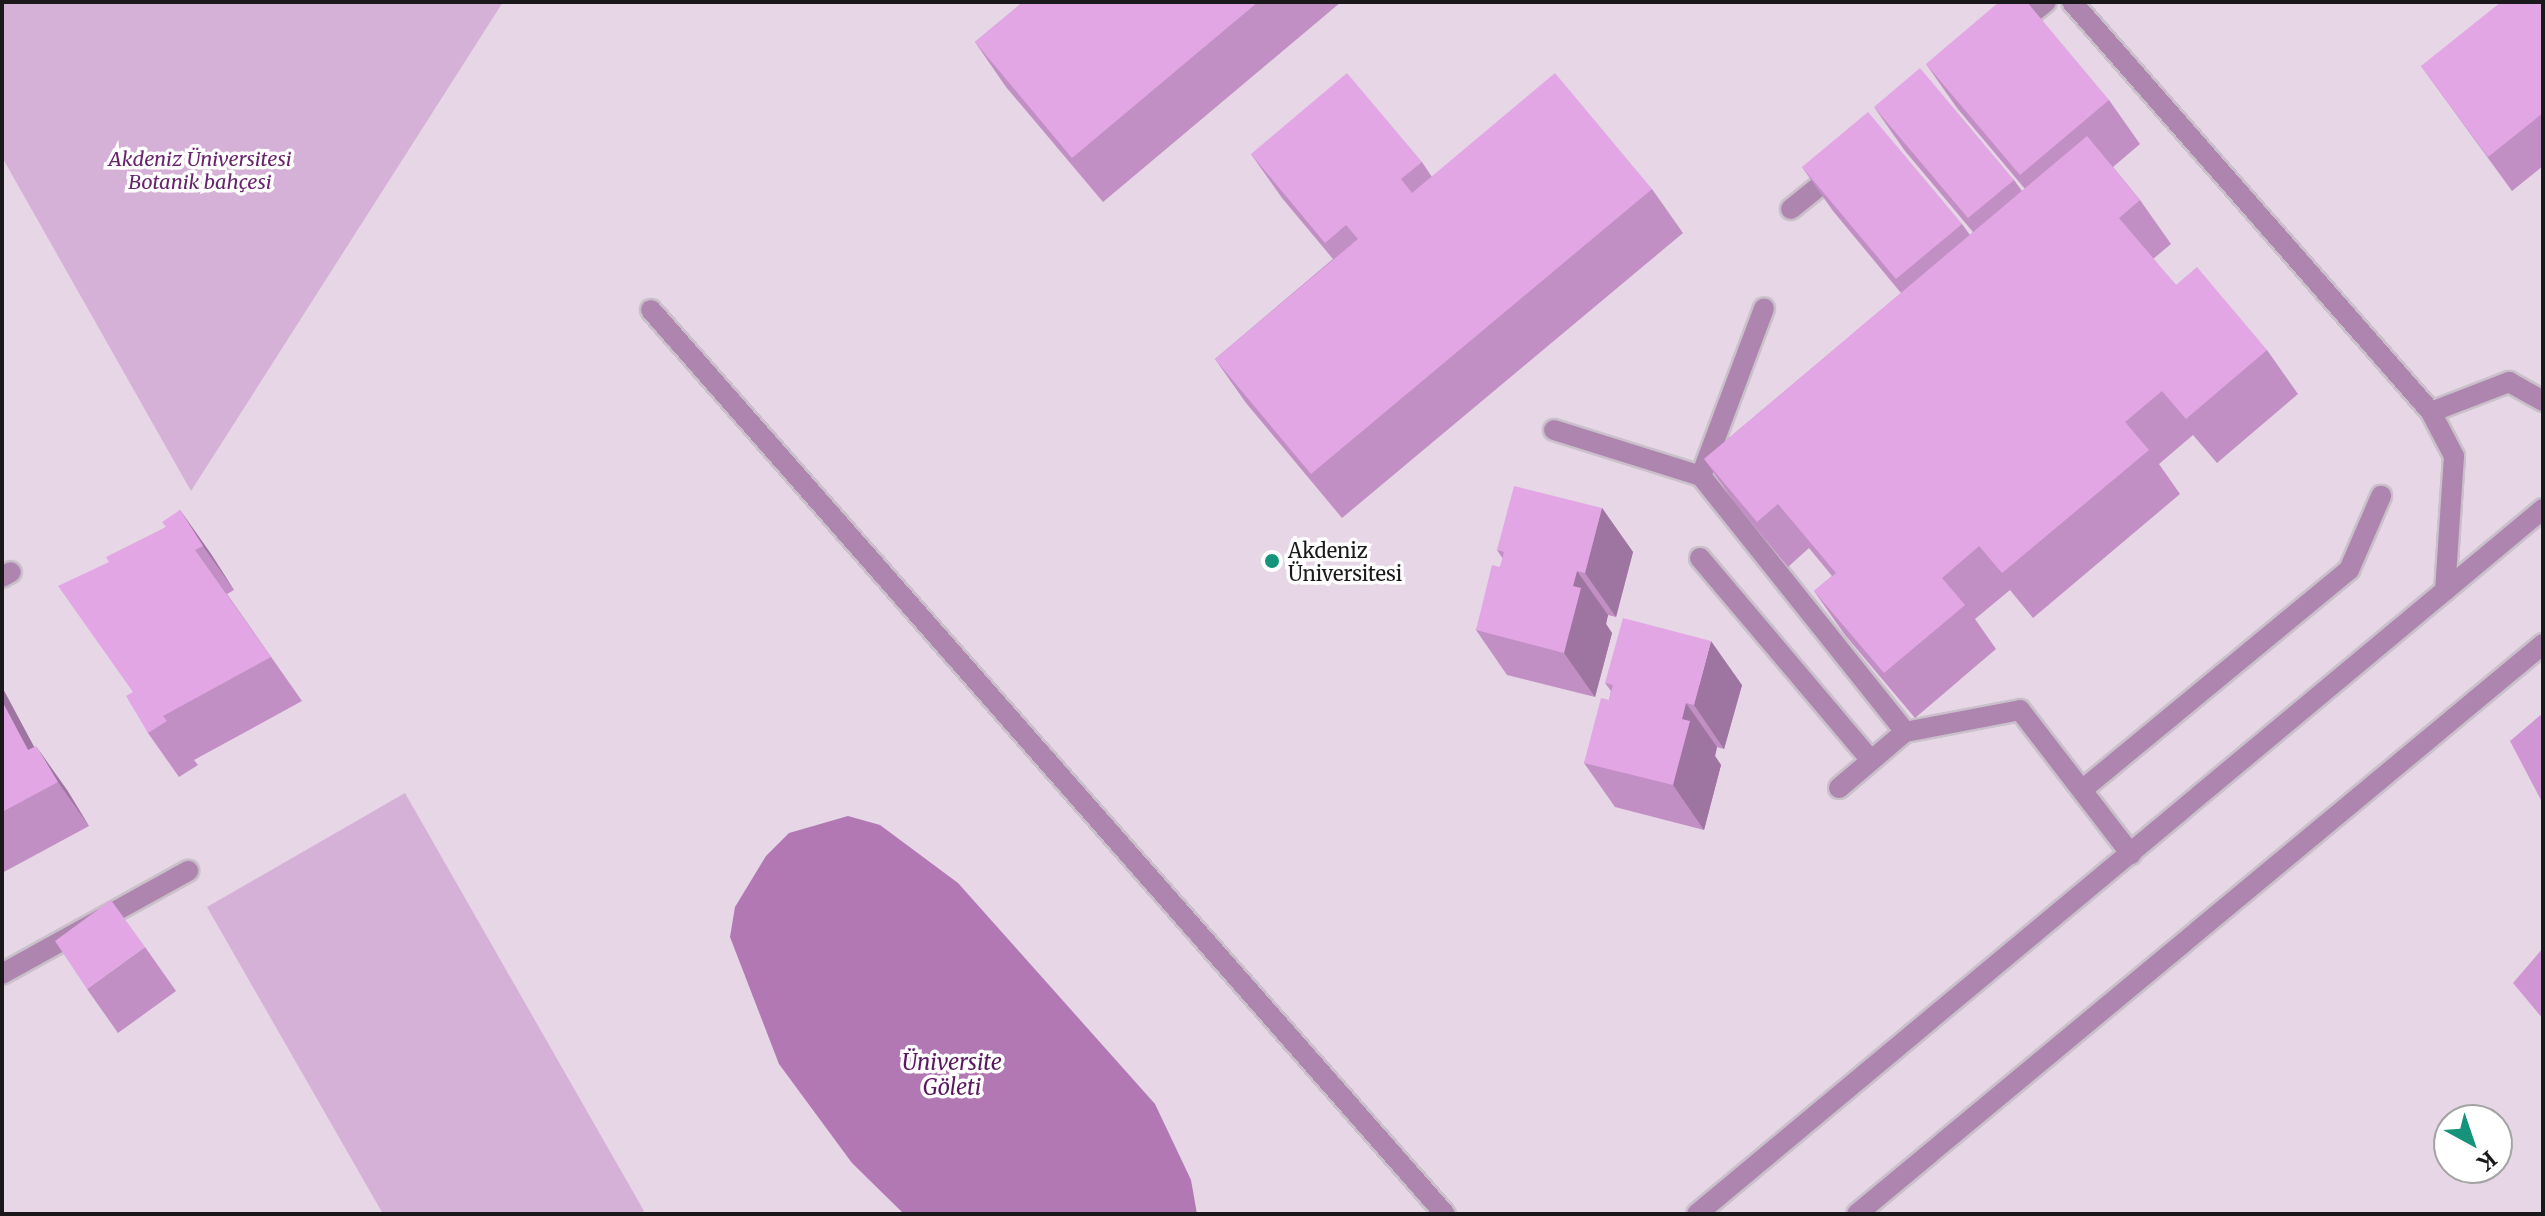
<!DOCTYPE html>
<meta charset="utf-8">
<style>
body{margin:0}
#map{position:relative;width:2545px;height:1216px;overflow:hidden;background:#efe5f0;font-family:Merriweather,serif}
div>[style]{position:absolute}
.built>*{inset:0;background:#e6d6e6}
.green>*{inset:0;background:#d6b1d7}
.forest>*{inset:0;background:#d096d3}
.water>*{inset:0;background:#b178b4}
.roads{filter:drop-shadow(2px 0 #c9c0ca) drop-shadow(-2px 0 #c9c0ca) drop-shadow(0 2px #c9c0ca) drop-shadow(0 -2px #c9c0ca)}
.service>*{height:20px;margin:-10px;padding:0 10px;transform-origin:10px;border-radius:10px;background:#ad85af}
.minor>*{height:20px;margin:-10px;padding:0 10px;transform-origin:10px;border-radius:10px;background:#ad85af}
.tertiary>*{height:20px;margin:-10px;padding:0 10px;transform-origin:10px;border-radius:10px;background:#ad85af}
.wall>*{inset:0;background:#c28fc4}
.shaded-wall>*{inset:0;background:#9e74a0}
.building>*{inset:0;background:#e2a6e4}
.dots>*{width:22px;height:22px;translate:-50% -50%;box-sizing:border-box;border:4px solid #fff;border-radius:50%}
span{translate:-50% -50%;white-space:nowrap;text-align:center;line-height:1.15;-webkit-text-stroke:7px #fff;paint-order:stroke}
.park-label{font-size:20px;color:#69246e;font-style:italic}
.poi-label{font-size:20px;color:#1b181b}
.left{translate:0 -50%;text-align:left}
.water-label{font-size:22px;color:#5c1761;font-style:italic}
.frame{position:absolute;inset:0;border:4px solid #1b181b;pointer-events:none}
.north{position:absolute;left:2433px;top:1104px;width:80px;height:80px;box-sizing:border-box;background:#fff;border:2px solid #a4a3a4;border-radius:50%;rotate:140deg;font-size:22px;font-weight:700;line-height:32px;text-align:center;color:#1b181b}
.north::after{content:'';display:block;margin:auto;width:28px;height:36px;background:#15937b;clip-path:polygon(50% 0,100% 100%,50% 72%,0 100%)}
</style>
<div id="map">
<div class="built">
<div style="clip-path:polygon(evenodd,2px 2px,2543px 2px,2543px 1214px,2px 1214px,2px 2px,2449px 1120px,2497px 1120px,2497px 1168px,2449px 1168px,2449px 1120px)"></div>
</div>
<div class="green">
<div style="clip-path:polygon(2px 2px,503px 2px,191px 491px,2px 157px)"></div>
<div style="clip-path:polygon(405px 793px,644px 1211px,639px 1214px,383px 1214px,207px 907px)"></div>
</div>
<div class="forest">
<div style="clip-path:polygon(2543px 713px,2543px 804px,2510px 741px)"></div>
<div style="clip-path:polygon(2543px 948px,2543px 1019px,2513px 983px)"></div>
</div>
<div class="water">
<div style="clip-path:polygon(848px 816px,880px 825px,958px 883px,1155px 1104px,1191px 1180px,1197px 1214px,904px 1214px,852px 1163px,779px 1064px,730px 937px,735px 907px,766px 856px,789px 833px)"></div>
</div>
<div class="roads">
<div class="service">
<div style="left:2072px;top:2px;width:545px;rotate:48.79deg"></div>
<div style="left:2431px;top:412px;width:50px;rotate:62.4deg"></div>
<div style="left:2454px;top:456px;width:135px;rotate:93.8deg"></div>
<div style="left:2015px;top:27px;width:40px;rotate:-39deg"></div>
<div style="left:1791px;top:209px;width:60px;rotate:-39deg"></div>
<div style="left:651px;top:310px;width:1203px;rotate:48.71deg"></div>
<div style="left:2431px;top:412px;width:84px;rotate:-21deg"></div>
<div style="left:2509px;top:382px;width:39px;rotate:29deg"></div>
<div style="left:1554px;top:430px;width:154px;rotate:17.4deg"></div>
<div style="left:1701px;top:476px;width:327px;rotate:51.4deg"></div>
<div style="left:1701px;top:476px;width:179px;rotate:-69.4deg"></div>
<div style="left:1700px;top:558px;width:265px;rotate:49.8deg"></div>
<div style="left:1839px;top:788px;width:87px;rotate:-40.3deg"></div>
<div style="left:1905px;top:732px;width:117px;rotate:-10.8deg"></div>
<div style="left:2020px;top:710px;width:182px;rotate:52.4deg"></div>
<div style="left:2082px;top:790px;width:346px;rotate:-39.5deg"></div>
<div style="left:2349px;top:570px;width:81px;rotate:-66.6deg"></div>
</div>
<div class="minor">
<div style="left:2px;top:577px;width:10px;rotate:-29deg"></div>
<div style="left:2px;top:974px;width:213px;rotate:-29deg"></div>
</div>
<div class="tertiary">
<div style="left:1697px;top:1214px;width:1101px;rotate:-39.81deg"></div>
<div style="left:1857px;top:1214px;width:892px;rotate:-39.72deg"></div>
</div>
</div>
<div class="wall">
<div style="clip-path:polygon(1023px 2px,1341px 2px,1103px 202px,1006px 87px,975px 42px)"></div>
<div style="clip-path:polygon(2543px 2px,2543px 166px,2512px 191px,2421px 66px)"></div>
<div style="clip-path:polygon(1926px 64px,2109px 100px,2140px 144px,2113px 167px,2140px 200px,2171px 244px,2153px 259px,2176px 285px,2267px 350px,2298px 394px,2217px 463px,2193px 435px,2159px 464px,2180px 494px,2033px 618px,2010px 590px,1975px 619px,1996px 649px,1915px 718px,1845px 635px,1814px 591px,1832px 576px,1809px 548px,1788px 567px,1735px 503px,1704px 459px,1901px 293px,1833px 211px,1802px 167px,1962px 224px,1970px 235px,1973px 232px,1905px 151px,1874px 107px,2014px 180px,2022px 191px,2025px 189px,1957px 108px)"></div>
<div style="clip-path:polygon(1251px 154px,1422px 162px,1432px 177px,1652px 189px,1683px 233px,1342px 518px,1246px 403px,1215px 359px,1333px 259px,1282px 198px)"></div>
<div style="clip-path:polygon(1602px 508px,1633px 552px,1616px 617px,1608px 615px,1606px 624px,1612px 633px,1595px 697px,1507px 675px,1476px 630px,1503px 559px,1497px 550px)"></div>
<div style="clip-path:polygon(180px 510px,211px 554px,234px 590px,227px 594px,302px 701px,194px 760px,198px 765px,179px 777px,148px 733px,133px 693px,109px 562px,166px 527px)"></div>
<div style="clip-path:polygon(1605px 683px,1742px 685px,1724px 749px,1717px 747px,1715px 756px,1721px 765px,1704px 830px,1615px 807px,1584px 763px,1609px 700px,1611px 691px)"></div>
<div style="clip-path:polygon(2px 687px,34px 747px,67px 790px,89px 826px,2px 873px)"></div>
<div style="clip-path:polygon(145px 947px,176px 991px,118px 1033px,87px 989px)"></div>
</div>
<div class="shaded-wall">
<div style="clip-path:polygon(1602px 508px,1633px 552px,1616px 617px,1585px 573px)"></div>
<div style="clip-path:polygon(180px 510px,211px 554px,234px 590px,203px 546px)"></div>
<div style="clip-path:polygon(1577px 571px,1608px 615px,1606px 624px,1612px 633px,1595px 697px,1564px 653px,1573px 586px)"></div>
<div style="clip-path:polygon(1711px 641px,1742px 685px,1724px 749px,1694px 705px)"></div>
<div style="clip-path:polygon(2px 687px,54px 784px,28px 750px,2px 701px)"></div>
<div style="clip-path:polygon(1686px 703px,1717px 747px,1715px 756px,1721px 765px,1704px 830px,1673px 785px,1682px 719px)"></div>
<div style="clip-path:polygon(36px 746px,67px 790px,89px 826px,58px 782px)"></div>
</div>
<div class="building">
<div style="clip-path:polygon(1023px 2px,1258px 2px,1072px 158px,975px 42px)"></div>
<div style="clip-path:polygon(1999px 2px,2027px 2px,2109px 100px,2020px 175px,1926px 64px)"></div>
<div style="clip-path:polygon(2501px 2px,2543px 2px,2543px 113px,2488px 157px,2421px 66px)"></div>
<div style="clip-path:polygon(1920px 68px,2014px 180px,1968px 218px,1874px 107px)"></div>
<div style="clip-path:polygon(1347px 73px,1422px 162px,1401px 179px,1412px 193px,1555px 73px,1652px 189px,1311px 474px,1215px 359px,1358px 239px,1346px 225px,1325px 243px,1251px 154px)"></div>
<div style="clip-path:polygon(1868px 112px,1962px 224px,1896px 279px,1802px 167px)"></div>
<div style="clip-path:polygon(2087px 136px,2140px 200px,2119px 218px,2176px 285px,2197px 267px,2267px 350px,2186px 419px,2162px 391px,2125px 422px,2149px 450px,2002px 573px,1979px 546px,1942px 578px,1965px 605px,1884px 673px,1814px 591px,1836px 573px,1778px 504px,1757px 522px,1704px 459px)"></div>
<div style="clip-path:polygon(1514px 486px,1602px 508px,1585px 573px,1577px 571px,1573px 586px,1581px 588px,1564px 653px,1476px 630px,1492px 565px,1500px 567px,1504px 552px,1497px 550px)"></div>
<div style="clip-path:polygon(180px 510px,203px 546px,195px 550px,271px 657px,163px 716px,167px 721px,148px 733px,126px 696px,133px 692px,58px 586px,109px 562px,106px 557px,166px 527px,162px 522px)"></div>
<div style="clip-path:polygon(1623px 618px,1711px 641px,1694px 705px,1686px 703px,1682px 719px,1690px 721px,1673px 785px,1584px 763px,1601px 698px,1609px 700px,1613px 685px,1605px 683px)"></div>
<div style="clip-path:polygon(2px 701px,28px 750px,36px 746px,58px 782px,2px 812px)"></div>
<div style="clip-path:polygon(111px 900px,145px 947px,87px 989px,55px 941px)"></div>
</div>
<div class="dots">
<div style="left:1272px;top:561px;background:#15937b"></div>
</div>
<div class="park-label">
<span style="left:200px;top:170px">Akdeniz Üniversitesi<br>Botanik bahçesi</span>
</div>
<div class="poi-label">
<span class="left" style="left:1288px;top:562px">Akdeniz<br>Üniversitesi</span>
</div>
<div class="water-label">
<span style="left:952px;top:1075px">Üniversite<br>Göleti</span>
</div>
<div class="frame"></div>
<div class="north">K</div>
</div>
